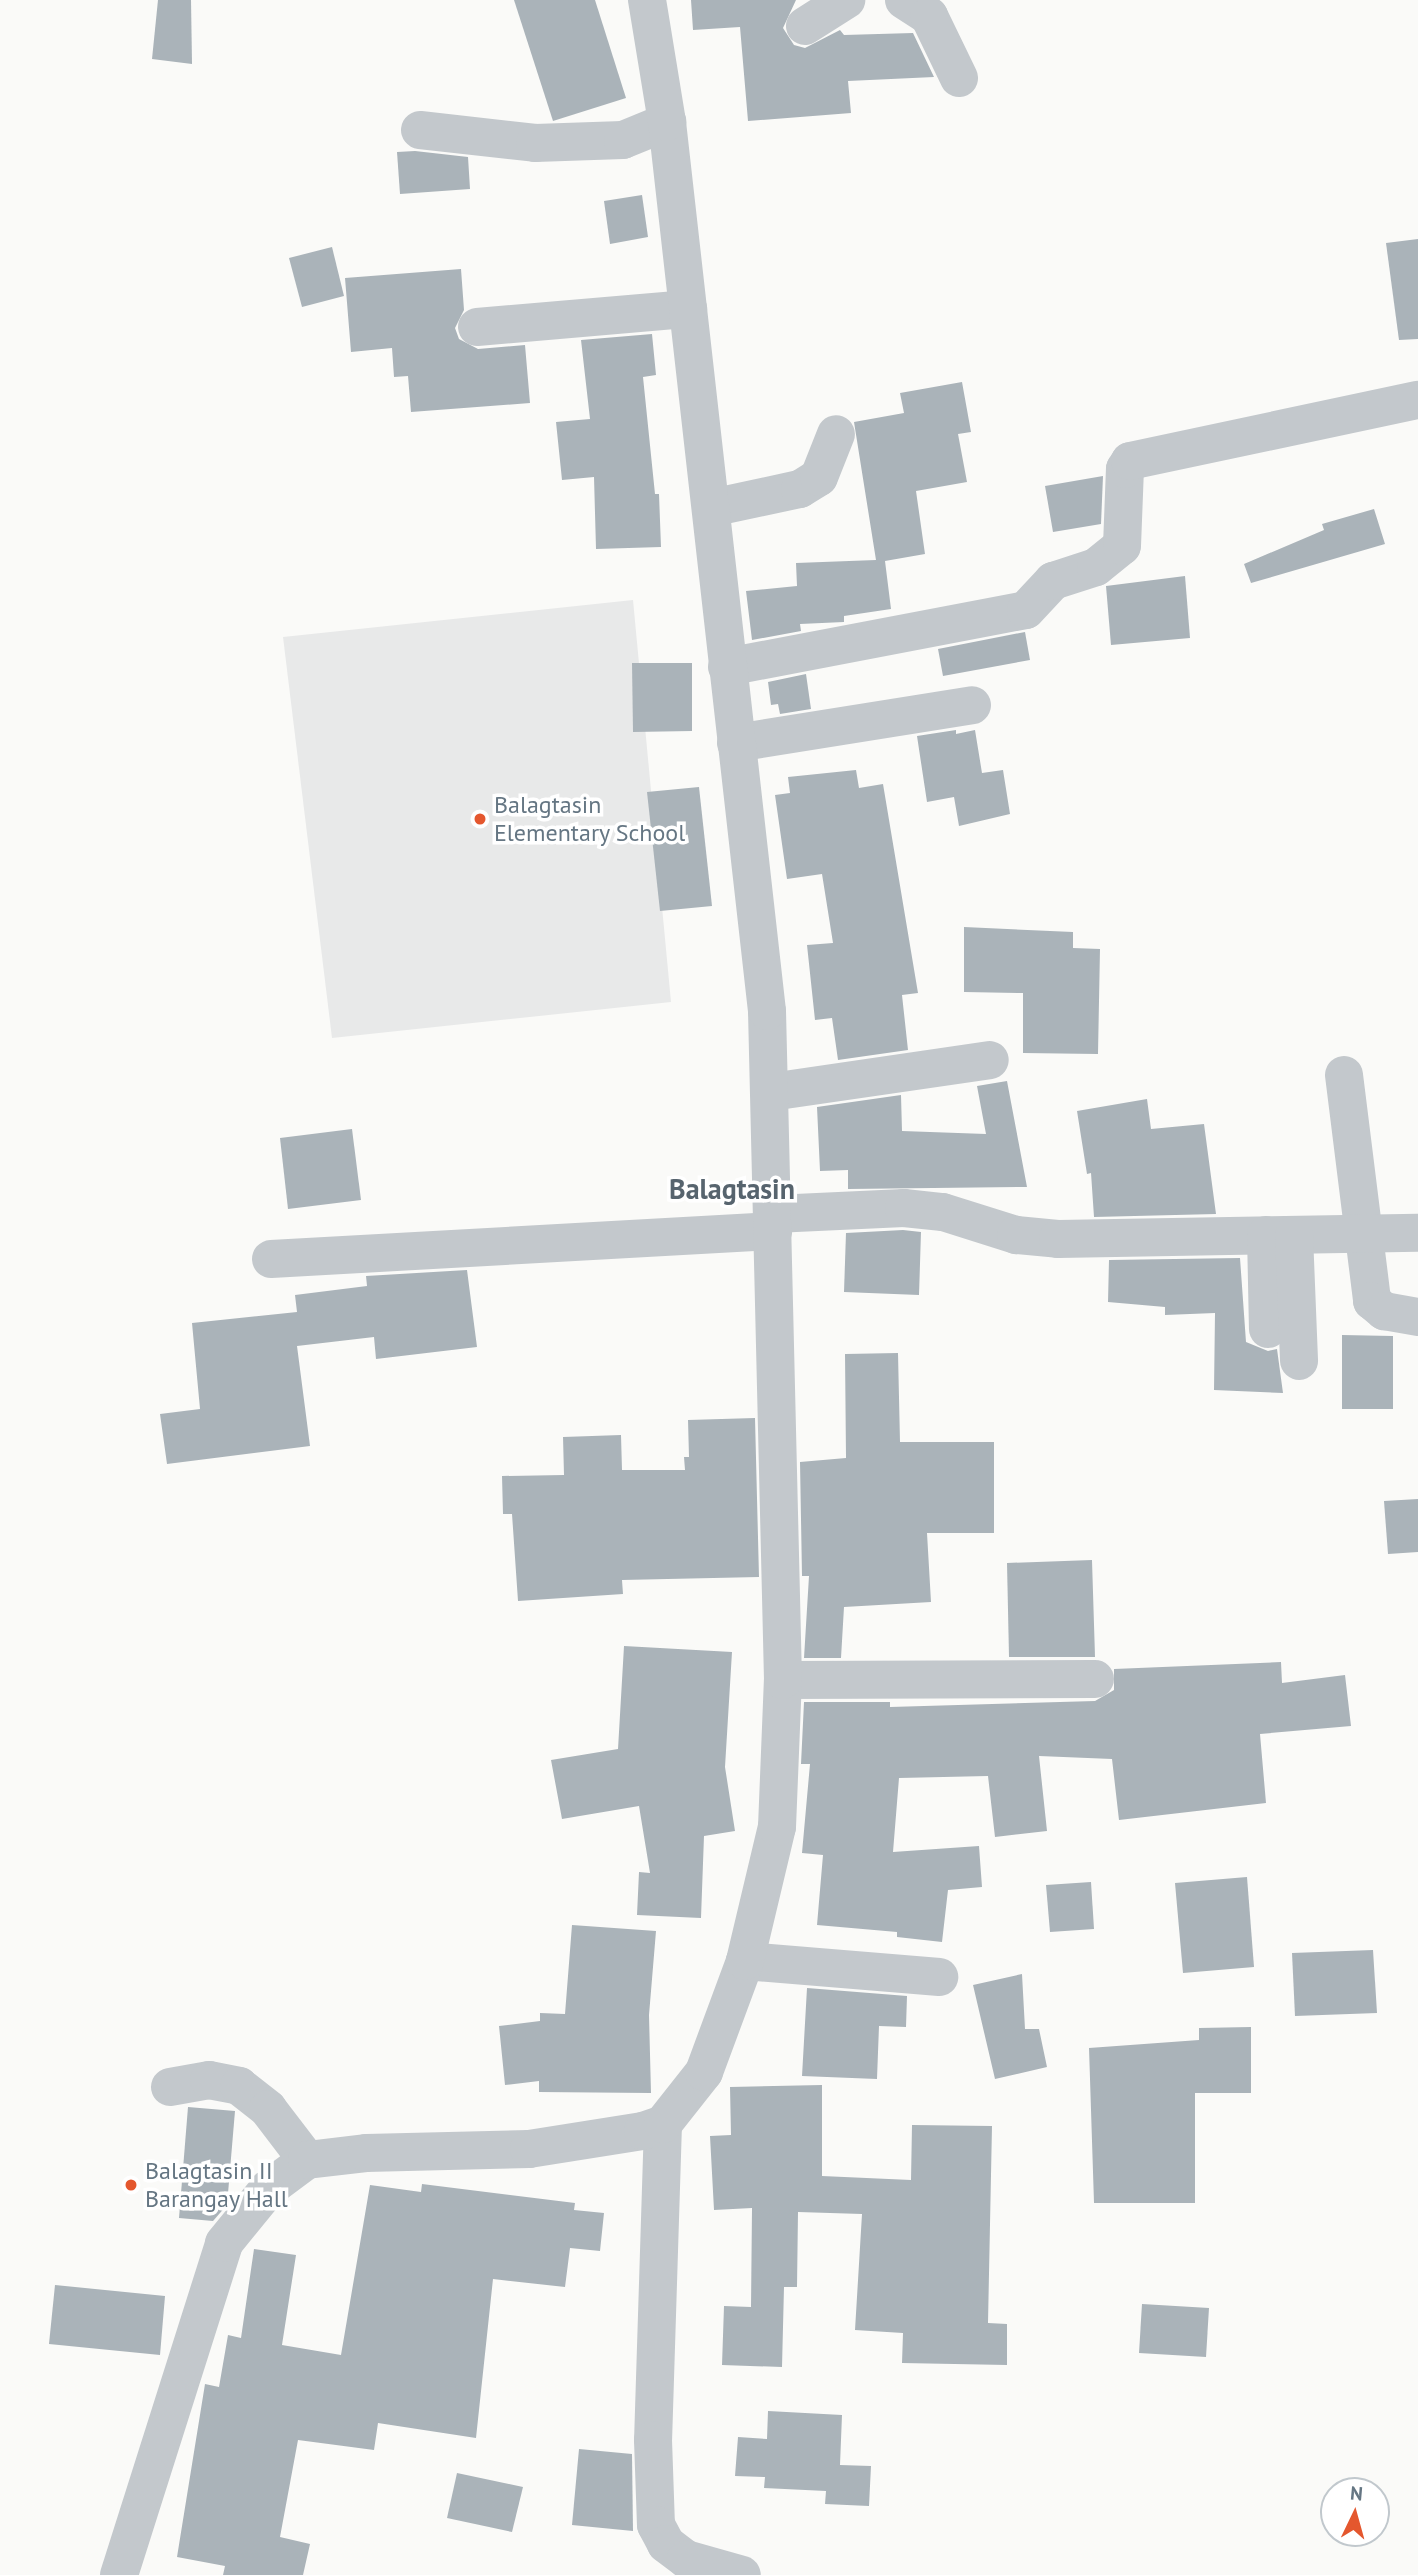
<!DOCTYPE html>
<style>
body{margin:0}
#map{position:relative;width:1418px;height:2575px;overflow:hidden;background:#fafaf8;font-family:"PT Sans",sans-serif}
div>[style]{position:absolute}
.built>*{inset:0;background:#e8e9e9}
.building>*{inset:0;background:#aab3b9}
.minor>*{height:38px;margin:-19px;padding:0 19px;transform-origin:19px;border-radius:19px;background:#c3c8cc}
.dots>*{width:19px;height:19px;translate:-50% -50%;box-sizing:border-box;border:4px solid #fff;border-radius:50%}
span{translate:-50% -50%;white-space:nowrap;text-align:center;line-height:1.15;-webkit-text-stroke:7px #fff;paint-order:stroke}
.poi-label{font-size:24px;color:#657683}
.left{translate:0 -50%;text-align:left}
.quarter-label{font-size:28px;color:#57646e;font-weight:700}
.north{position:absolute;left:1320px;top:2477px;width:70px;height:70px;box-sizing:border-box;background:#fff;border:2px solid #c1c8cd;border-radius:50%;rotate:5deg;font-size:19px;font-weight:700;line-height:28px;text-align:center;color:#657683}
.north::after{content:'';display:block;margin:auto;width:24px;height:32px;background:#e4572e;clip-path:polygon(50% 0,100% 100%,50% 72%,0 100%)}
</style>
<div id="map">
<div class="built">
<div style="clip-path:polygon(633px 600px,671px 1002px,332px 1038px,283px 637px)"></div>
</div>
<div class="building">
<div style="clip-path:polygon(158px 0,191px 0,192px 64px,152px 59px)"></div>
<div style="clip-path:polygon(514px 0,595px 0,626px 98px,553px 121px)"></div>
<div style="clip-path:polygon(691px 0,796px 0,783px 28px,794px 45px,805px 48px,840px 30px,844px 35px,913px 33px,934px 77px,848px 81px,851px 113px,748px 121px,740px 27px,693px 30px)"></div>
<div style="clip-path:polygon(415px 151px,468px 157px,470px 189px,400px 194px,397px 152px)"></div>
<div style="clip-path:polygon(642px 195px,648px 237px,610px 244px,604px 201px)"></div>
<div style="clip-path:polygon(1418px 239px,1418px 339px,1399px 340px,1386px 243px)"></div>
<div style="clip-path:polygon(332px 247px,344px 296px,302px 307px,289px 258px)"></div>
<div style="clip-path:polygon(461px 269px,464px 310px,455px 328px,459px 339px,478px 349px,525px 345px,530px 403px,411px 412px,408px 376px,394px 377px,392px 348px,351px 352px,345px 278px)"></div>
<div style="clip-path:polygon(652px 334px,656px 375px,643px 377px,655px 494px,659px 494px,661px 547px,596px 549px,594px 477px,562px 480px,556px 422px,590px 419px,581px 340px)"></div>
<div style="clip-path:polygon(962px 382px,971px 432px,958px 434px,967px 482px,916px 491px,925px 554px,885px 561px,891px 609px,844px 616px,844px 622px,800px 624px,801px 631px,752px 640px,746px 591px,797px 586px,796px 563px,876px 560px,854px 422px,904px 413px,900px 393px)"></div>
<div style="clip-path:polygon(1103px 476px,1101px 524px,1053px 532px,1045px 486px)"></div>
<div style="clip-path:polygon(1374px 509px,1385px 544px,1251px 583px,1244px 564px,1324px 530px,1322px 524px)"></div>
<div style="clip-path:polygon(1185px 576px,1190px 638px,1111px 645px,1106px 586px)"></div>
<div style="clip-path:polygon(1025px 632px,1030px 660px,943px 676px,938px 649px)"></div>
<div style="clip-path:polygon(632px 663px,692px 663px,692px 731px,633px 732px)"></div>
<div style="clip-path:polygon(806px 674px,811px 709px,780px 714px,778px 704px,771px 705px,768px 682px)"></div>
<div style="clip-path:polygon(956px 730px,956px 734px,975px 730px,982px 773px,1003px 770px,1010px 814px,959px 826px,954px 797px,927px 802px,917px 736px)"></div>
<div style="clip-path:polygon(856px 770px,859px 788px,883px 784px,918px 993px,902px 995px,908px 1050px,838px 1060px,832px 1018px,815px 1020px,807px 945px,833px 943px,822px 874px,787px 879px,775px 795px,790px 793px,788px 777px)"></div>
<div style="clip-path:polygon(699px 787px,712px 906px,660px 911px,647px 792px)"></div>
<div style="clip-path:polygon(964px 927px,1073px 932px,1073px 948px,1100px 949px,1098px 1054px,1023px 1053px,1023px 993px,964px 992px)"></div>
<div style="clip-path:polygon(1007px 1081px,1027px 1187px,848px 1189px,848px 1170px,820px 1171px,817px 1107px,901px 1095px,902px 1131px,986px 1134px,977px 1086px)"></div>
<div style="clip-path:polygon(1147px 1099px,1151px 1129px,1204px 1124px,1216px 1214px,1094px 1217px,1091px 1173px,1087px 1174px,1077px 1111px)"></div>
<div style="clip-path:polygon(352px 1129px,361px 1200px,288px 1209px,280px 1138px)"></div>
<div style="clip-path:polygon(903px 1230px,921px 1232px,919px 1295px,844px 1292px,846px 1233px)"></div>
<div style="clip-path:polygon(1240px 1258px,1246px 1342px,1268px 1351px,1277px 1349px,1283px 1393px,1214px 1390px,1215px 1313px,1165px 1315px,1165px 1307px,1108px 1302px,1109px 1260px)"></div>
<div style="clip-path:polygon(467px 1270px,477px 1347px,376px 1359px,374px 1337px,297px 1346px,310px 1446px,167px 1464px,160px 1414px,200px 1409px,192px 1323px,297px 1312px,295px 1295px,367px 1286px,366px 1276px)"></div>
<div style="clip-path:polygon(1342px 1335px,1393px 1336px,1393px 1409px,1342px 1409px)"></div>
<div style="clip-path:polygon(898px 1353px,900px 1442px,994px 1442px,994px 1533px,927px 1533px,931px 1602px,844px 1607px,841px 1658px,804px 1658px,809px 1576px,802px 1576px,800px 1462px,846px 1458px,845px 1354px)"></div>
<div style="clip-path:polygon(755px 1418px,759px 1577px,622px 1580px,623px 1594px,518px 1601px,512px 1514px,503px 1514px,502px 1476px,564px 1475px,563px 1437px,621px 1435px,622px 1470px,685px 1470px,684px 1457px,689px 1457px,688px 1420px)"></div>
<div style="clip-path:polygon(1418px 1499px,1418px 1552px,1388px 1554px,1384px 1501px)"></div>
<div style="clip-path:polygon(1092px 1560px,1095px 1657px,1009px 1657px,1007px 1563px)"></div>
<div style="clip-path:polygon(624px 1646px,732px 1652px,725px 1767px,735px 1831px,704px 1836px,701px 1918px,637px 1915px,639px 1872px,650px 1873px,639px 1806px,562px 1819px,551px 1760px,618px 1749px)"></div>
<div style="clip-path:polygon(1281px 1662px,1282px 1683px,1345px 1675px,1351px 1726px,1260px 1734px,1266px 1803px,1119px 1820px,1112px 1759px,1039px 1756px,1047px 1831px,995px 1837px,988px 1776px,899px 1778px,893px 1852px,979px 1846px,982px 1887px,948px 1890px,942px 1942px,897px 1937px,897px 1932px,817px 1925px,823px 1855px,802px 1853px,810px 1764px,801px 1764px,804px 1702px,890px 1702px,890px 1707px,1095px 1701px,1114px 1690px,1114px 1669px)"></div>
<div style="clip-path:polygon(1247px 1877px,1254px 1967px,1183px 1973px,1175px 1883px)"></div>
<div style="clip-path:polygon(1091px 1882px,1094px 1929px,1050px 1932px,1046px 1885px)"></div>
<div style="clip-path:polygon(572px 1925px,656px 1931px,649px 2015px,651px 2093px,539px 2092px,539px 2081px,505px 2085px,499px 2026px,540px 2021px,540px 2013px,565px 2014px)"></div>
<div style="clip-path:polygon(1373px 1950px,1377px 2013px,1295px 2016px,1292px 1953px)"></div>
<div style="clip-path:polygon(1022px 1974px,1025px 2029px,1039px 2029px,1047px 2067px,995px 2079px,973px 1985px)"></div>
<div style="clip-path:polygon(807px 1988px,907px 1996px,906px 2027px,879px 2026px,877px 2079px,802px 2076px)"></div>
<div style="clip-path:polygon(1251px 2027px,1251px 2093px,1195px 2093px,1195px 2203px,1094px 2203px,1089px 2048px,1199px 2040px,1199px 2028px)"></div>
<div style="clip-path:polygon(822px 2085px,822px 2176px,911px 2180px,912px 2125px,992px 2126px,988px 2323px,1007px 2324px,1007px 2365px,902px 2363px,903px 2333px,855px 2330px,862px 2214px,798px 2212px,797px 2287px,784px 2287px,782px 2367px,722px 2365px,724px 2306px,751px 2307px,752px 2208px,714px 2210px,710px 2136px,731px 2135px,730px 2087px)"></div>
<div style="clip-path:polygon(188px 2107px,235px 2111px,227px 2205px,213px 2221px,179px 2218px)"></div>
<div style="clip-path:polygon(422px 2184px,575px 2203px,574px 2210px,604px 2213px,600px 2251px,570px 2248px,565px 2287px,493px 2279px,476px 2438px,378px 2423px,374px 2450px,298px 2440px,280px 2537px,310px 2544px,303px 2575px,223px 2575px,225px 2566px,177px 2557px,205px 2384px,219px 2387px,228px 2335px,241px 2338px,254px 2249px,296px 2255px,282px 2345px,341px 2355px,370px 2185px,421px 2192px)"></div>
<div style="clip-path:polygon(55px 2285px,165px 2296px,160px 2355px,49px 2344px)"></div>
<div style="clip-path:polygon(1142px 2304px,1209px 2308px,1206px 2357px,1139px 2353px)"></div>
<div style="clip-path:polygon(768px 2411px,842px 2415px,840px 2465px,871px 2466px,869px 2506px,825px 2504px,826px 2491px,764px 2488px,765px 2477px,735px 2476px,738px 2437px,767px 2439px)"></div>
<div style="clip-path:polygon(579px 2449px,632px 2454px,633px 2531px,572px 2525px)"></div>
<div style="clip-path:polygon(457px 2473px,523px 2487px,512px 2532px,447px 2518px)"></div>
</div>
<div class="minor">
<div style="left:904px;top:0;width:30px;rotate:33deg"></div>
<div style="left:929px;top:16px;width:69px;rotate:64.2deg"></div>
<div style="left:805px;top:26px;width:49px;rotate:-32.4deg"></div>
<div style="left:420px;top:130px;width:116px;rotate:6.4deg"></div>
<div style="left:535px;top:143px;width:88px;rotate:-2deg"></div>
<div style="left:623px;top:140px;width:48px;rotate:-22.2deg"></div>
<div style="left:477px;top:327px;width:212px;rotate:-4.9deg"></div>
<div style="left:711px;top:508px;width:91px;rotate:-12.1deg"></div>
<div style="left:800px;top:489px;width:22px;rotate:-32deg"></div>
<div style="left:819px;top:477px;width:46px;rotate:-68.4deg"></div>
<div style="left:727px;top:667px;width:304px;rotate:-10.8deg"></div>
<div style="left:1026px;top:610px;width:40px;rotate:-47deg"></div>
<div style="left:1053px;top:581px;width:45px;rotate:-18deg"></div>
<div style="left:1096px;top:567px;width:33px;rotate:-39deg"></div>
<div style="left:1122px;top:546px;width:77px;rotate:-87.8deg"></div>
<div style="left:1125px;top:469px;width:9px;rotate:-58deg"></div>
<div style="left:1130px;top:461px;width:294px;rotate:-12deg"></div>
<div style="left:736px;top:743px;width:239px;rotate:-9.1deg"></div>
<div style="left:1344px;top:1075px;width:228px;rotate:82.9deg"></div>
<div style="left:1372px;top:1301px;width:16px;rotate:40deg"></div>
<div style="left:1384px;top:1311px;width:35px;rotate:10deg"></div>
<div style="left:771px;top:1092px;width:221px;rotate:-8.3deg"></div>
<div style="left:774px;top:1214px;width:130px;rotate:-2.6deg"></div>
<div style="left:904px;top:1208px;width:39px;rotate:6deg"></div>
<div style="left:943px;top:1212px;width:77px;rotate:17.5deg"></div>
<div style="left:1016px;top:1235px;width:42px;rotate:5.4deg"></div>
<div style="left:1058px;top:1239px;width:360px;rotate:-1deg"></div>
<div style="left:1266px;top:1235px;width:94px;rotate:88.8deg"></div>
<div style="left:1294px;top:1235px;width:126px;rotate:87.7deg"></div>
<div style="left:271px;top:1259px;width:503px;rotate:-3.19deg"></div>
<div style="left:783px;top:1680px;width:312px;rotate:-0.2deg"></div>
<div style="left:745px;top:1961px;width:195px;rotate:4.7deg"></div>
<div style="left:170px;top:2087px;width:40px;rotate:-10deg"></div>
<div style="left:209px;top:2080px;width:31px;rotate:11deg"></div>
<div style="left:239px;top:2086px;width:37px;rotate:38deg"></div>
<div style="left:268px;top:2109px;width:64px;rotate:52.6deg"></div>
<div style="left:663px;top:2124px;width:316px;rotate:91.8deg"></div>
<div style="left:653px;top:2440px;width:85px;rotate:88deg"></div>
<div style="left:656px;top:2525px;width:21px;rotate:62deg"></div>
<div style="left:666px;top:2544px;width:25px;rotate:37deg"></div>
<div style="left:686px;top:2559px;width:58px;rotate:15.9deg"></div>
<div style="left:119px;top:2575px;width:348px;rotate:-72.4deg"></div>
<div style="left:224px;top:2243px;width:70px;rotate:-50.8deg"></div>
<div style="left:268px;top:2189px;width:49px;rotate:-36.6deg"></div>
<div style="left:307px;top:2160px;width:59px;rotate:-6.8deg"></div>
<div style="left:366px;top:2153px;width:163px;rotate:-1.4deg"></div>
<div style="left:529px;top:2149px;width:115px;rotate:-9deg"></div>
<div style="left:643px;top:2131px;width:21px;rotate:-19deg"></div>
<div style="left:663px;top:2124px;width:66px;rotate:-51.7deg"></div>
<div style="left:704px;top:2072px;width:118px;rotate:-69.7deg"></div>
<div style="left:745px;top:1961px;width:138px;rotate:-76.6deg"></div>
<div style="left:777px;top:1827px;width:147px;rotate:-87.7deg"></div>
<div style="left:783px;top:1680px;width:669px;rotate:-91.37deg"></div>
<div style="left:767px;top:1011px;width:895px;rotate:-96.42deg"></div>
<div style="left:667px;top:122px;width:124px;rotate:-99.3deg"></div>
</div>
<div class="dots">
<div style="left:480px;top:819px;background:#e4572e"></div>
<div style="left:131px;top:2185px;background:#e4572e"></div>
</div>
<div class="poi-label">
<span class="left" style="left:494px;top:819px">Balagtasin<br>Elementary School</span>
<span class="left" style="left:145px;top:2185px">Balagtasin II<br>Barangay Hall</span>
</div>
<div class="quarter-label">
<span style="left:732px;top:1189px">Balagtasin</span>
</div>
<div class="north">N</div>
</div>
